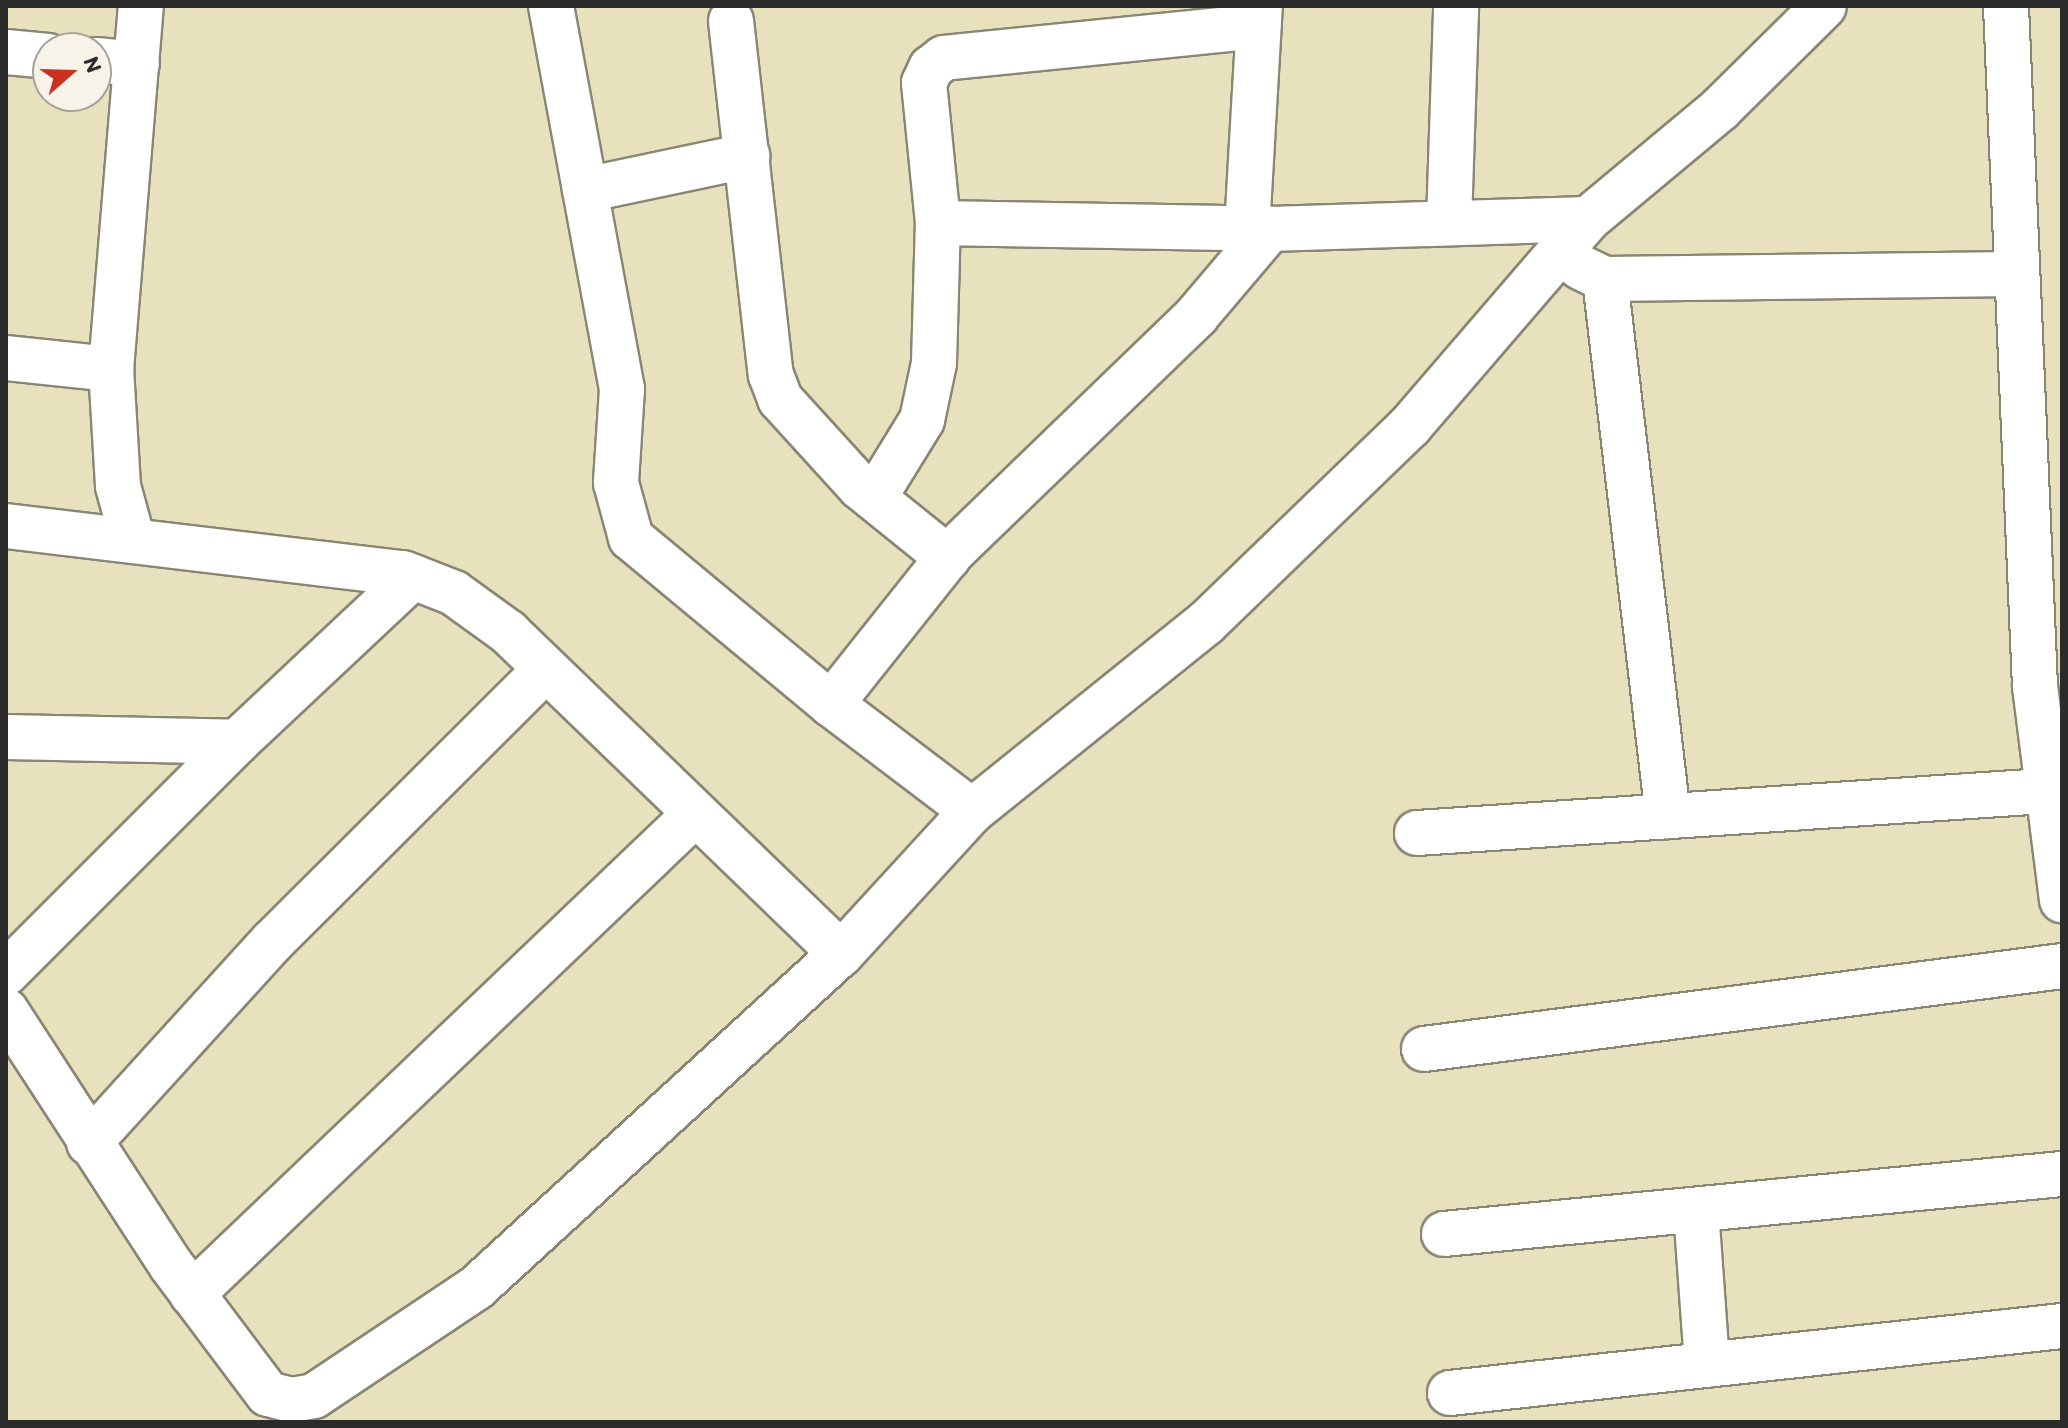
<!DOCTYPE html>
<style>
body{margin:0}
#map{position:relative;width:2068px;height:1428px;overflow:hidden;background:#e7e1be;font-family:Itim,sans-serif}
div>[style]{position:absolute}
.roads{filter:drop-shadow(2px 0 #898674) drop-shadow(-2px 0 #898674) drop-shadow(0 2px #898674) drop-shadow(0 -2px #898674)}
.minor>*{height:44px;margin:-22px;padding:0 22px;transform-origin:22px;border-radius:22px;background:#fff}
span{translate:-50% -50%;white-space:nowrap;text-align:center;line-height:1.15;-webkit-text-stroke:6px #f7f3e8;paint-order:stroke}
.frame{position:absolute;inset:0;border:8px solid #2b2b2b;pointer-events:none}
.north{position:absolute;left:32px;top:32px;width:80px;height:80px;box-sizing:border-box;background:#f7f3e8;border:2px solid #a5a39c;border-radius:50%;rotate:70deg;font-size:22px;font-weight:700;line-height:32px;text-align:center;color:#2b2b2b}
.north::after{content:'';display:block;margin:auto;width:28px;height:36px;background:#c8321e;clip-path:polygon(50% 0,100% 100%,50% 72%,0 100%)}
</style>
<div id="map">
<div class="roads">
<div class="minor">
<div style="left:551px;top:6px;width:390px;rotate:79.5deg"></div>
<div style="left:622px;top:389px;width:94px;rotate:93.7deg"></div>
<div style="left:616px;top:483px;width:57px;rotate:74.7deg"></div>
<div style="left:631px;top:538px;width:260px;rotate:39.7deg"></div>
<div style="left:831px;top:704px;width:177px;rotate:37.2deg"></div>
<div style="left:2006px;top:6px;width:681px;rotate:87.56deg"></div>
<div style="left:2035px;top:686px;width:216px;rotate:82.8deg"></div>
<div style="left:731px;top:21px;width:356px;rotate:83.6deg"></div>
<div style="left:771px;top:375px;width:26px;rotate:69deg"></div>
<div style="left:780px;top:399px;width:119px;rotate:47.7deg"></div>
<div style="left:860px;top:487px;width:113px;rotate:38.9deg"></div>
<div style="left:6px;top:52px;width:42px;rotate:5.4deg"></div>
<div style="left:96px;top:60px;width:41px;rotate:5.6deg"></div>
<div style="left:585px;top:190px;width:166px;rotate:-11.9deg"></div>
<div style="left:1449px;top:222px;width:216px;rotate:-88.1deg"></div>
<div style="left:938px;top:223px;width:332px;rotate:1deg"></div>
<div style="left:1270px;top:229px;width:318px;rotate:-1.8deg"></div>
<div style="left:1247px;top:229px;width:223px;rotate:-86.7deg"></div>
<div style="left:1580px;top:267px;width:28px;rotate:26deg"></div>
<div style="left:1605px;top:279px;width:412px;rotate:-0.7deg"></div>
<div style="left:1605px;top:279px;width:541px;rotate:83.31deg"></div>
<div style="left:6px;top:358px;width:106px;rotate:6deg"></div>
<div style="left:874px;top:498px;width:92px;rotate:-58.4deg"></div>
<div style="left:922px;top:420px;width:58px;rotate:-78.1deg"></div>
<div style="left:934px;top:363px;width:140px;rotate:-88.4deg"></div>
<div style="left:938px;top:223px;width:141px;rotate:-95.7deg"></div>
<div style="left:924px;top:83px;width:17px;rotate:-65deg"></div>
<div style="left:931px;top:68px;width:16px;rotate:-38deg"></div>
<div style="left:944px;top:58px;width:316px;rotate:-5.8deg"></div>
<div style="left:6px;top:526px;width:400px;rotate:6.8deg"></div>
<div style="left:403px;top:573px;width:55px;rotate:21.4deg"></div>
<div style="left:454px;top:593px;width:67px;rotate:35.8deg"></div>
<div style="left:508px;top:632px;width:463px;rotate:44deg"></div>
<div style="left:133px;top:541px;width:57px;rotate:-105.3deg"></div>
<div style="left:118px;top:486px;width:117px;rotate:-93.4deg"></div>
<div style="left:111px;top:369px;width:364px;rotate:-85.3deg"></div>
<div style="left:831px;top:704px;width:194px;rotate:-51.5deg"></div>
<div style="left:952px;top:552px;width:341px;rotate:-44deg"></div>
<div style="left:1197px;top:315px;width:113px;rotate:-49.7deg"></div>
<div style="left:6px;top:737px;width:231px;rotate:1.2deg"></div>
<div style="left:1417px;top:833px;width:628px;rotate:-3.83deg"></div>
<div style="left:6px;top:973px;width:327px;rotate:-45deg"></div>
<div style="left:237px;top:742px;width:241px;rotate:-43.2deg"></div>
<div style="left:6px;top:1011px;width:303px;rotate:57deg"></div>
<div style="left:171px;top:1265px;width:161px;rotate:53.1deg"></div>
<div style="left:268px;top:1394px;width:25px;rotate:14deg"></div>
<div style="left:292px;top:1400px;width:22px;rotate:-10deg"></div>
<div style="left:314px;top:1396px;width:195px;rotate:-33.7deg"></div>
<div style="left:476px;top:1288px;width:495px;rotate:-42.5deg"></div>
<div style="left:841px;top:954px;width:194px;rotate:-47.5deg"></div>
<div style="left:972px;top:811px;width:300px;rotate:-38.8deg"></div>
<div style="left:1206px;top:623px;width:284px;rotate:-44deg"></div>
<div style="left:1410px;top:426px;width:273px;rotate:-49.3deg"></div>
<div style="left:1588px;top:219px;width:172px;rotate:-39.8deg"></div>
<div style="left:1720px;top:109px;width:146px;rotate:-44.7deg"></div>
<div style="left:1424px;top:1049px;width:643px;rotate:-7.41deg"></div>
<div style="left:89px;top:1143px;width:273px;rotate:-47.7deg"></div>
<div style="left:273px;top:941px;width:384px;rotate:-44.9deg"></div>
<div style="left:1696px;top:1210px;width:155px;rotate:85.9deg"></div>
<div style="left:1444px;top:1234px;width:621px;rotate:-5.55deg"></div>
<div style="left:192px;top:1294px;width:692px;rotate:-43.65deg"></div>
<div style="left:1450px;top:1393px;width:616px;rotate:-6.25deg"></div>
</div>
</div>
<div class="frame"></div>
<div class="north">N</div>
</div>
